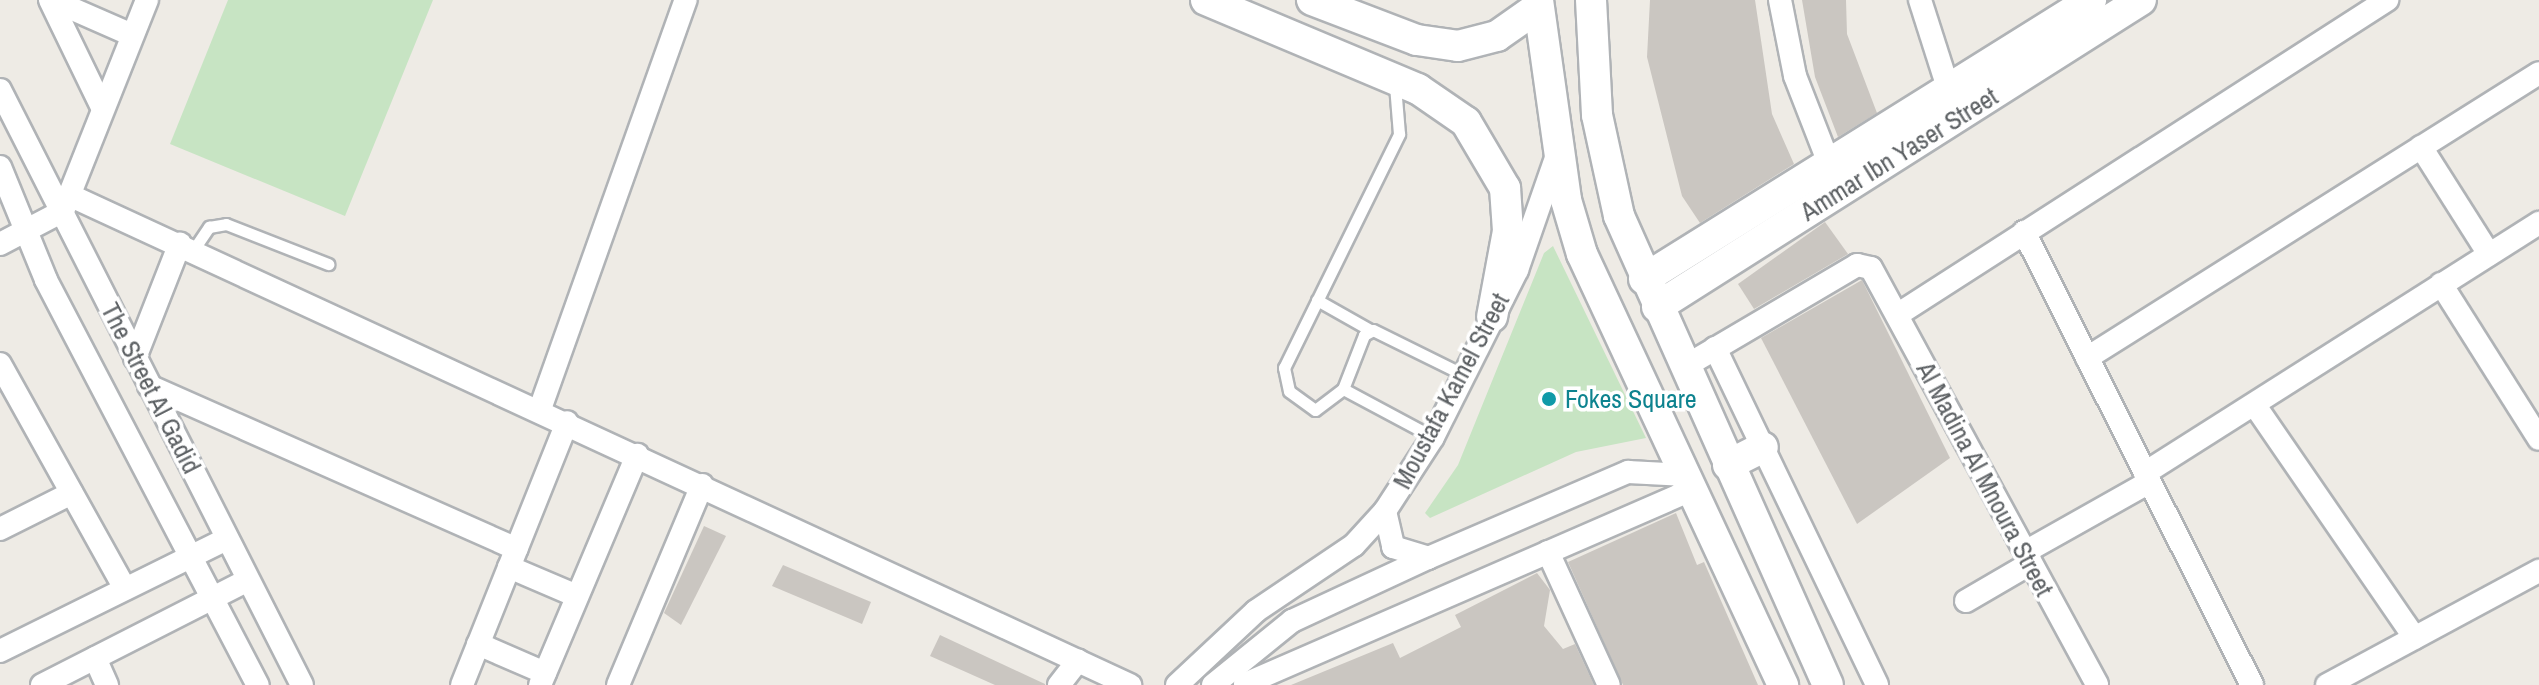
<!DOCTYPE html>
<style>
body{margin:0}
#map{position:relative;width:2539px;height:685px;overflow:hidden;background:#eeebe5;font-family:"Archivo Narrow",sans-serif}
div>[style]{position:absolute}
.green>*{inset:0;background:#c7e4c3}
.building>*{inset:0;background:#cac6c1}
.roads{filter:drop-shadow(2px 0 #b0b3b6) drop-shadow(-2px 0 #b0b3b6) drop-shadow(0 2px #b0b3b6) drop-shadow(0 -2px #b0b3b6)}
.lane>*{height:11px;margin:-5.5px;padding:0 5.5px;transform-origin:5.5px;border-radius:5.5px;background:#fff}
.street>*{height:22px;margin:-11px;padding:0 11px;transform-origin:11px;border-radius:11px;background:#fff}
.secondary>*{height:30px;margin:-15px;padding:0 15px;transform-origin:15px;border-radius:15px;background:#fff}
.dots>*{width:22px;height:22px;translate:-50% -50%;box-sizing:border-box;border:4px solid #fff;border-radius:50%}
span{translate:-50% -50%;white-space:nowrap;text-align:center;line-height:1.15;-webkit-text-stroke:7px #fff;paint-order:stroke}
.street-label{font-size:26px;color:#5d6164}
.culture-label{font-size:26px;color:#0d838f}
.left{translate:0 -50%;text-align:left}
</style>
<div id="map">
<div class="green">
<div style="clip-path:polygon(228px 0,433px 0,345px 216px,170px 144px)"></div>
<div style="clip-path:polygon(1553px 246px,1646px 438px,1576px 452px,1430px 518px,1425px 513px,1458px 465px,1544px 253px)"></div>
</div>
<div class="building">
<div style="clip-path:polygon(1650px 0,1755px 0,1772px 114px,1794px 164px,1700px 223px,1682px 196px,1647px 57px)"></div>
<div style="clip-path:polygon(1802px 0,1846px 0,1847px 34px,1877px 113px,1838px 137px,1815px 77px)"></div>
<div style="clip-path:polygon(1825px 222px,1848px 254px,1754px 309px,1738px 284px)"></div>
<div style="clip-path:polygon(1862px 280px,1950px 458px,1857px 524px,1761px 338px)"></div>
<div style="clip-path:polygon(1676px 513px,1697px 565px,1704px 562px,1758px 685px,1623px 685px,1568px 562px)"></div>
<div style="clip-path:polygon(704px 526px,726px 536px,681px 625px,664px 613px)"></div>
<div style="clip-path:polygon(783px 565px,871px 602px,862px 624px,772px 586px)"></div>
<div style="clip-path:polygon(1537px 573px,1550px 590px,1544px 626px,1563px 649px,1575px 644px,1594px 685px,1291px 685px,1393px 643px,1400px 658px,1461px 627px,1455px 615px)"></div>
<div style="clip-path:polygon(940px 635px,1045px 684px,1045px 685px,995px 685px,930px 656px)"></div>
</div>
<div class="roads">
<div class="lane">
<div style="left:194px;top:249px;width:27px;rotate:-56deg"></div>
<div style="left:209px;top:227px;width:17px;rotate:-10deg"></div>
<div style="left:226px;top:224px;width:110px;rotate:21.4deg"></div>
<div style="left:1317px;top:300px;width:61px;rotate:29.5deg"></div>
<div style="left:1343px;top:389px;width:35px;rotate:143deg"></div>
<div style="left:1315px;top:410px;width:32px;rotate:-144deg"></div>
<div style="left:1289px;top:391px;width:24px;rotate:-102deg"></div>
<div style="left:1284px;top:368px;width:261px;rotate:-63.8deg"></div>
<div style="left:1399px;top:134px;width:49px;rotate:-94.7deg"></div>
<div style="left:1433px;top:437px;width:102px;rotate:-151.9deg"></div>
<div style="left:1343px;top:389px;width:58px;rotate:-68.7deg"></div>
<div style="left:1364px;top:335px;width:10px;rotate:-29deg"></div>
<div style="left:1373px;top:330px;width:102px;rotate:26.3deg"></div>
</div>
<div class="street">
<div style="left:50px;top:0;width:121px;rotate:64.1deg"></div>
<div style="left:52px;top:0;width:87px;rotate:23.6deg"></div>
<div style="left:1780px;top:0;width:77px;rotate:78.8deg"></div>
<div style="left:1795px;top:76px;width:107px;rotate:68.7deg"></div>
<div style="left:1920px;top:0;width:96px;rotate:72.3deg"></div>
<div style="left:0;top:90px;width:667px;rotate:63.09deg"></div>
<div style="left:2421px;top:147px;width:127px;rotate:57.6deg"></div>
<div style="left:0;top:167px;width:122px;rotate:67.8deg"></div>
<div style="left:46px;top:280px;width:457px;rotate:62.4deg"></div>
<div style="left:69px;top:195px;width:1169px;rotate:24.79deg"></div>
<div style="left:2024px;top:232px;width:507px;rotate:63.28deg"></div>
<div style="left:0;top:244px;width:71px;rotate:-27.6deg"></div>
<div style="left:63px;top:211px;width:227px;rotate:-68.3deg"></div>
<div style="left:2441px;top:284px;width:183px;rotate:57.7deg"></div>
<div style="left:1897px;top:315px;width:583px;rotate:-32.74deg"></div>
<div style="left:1715px;top:348px;width:374px;rotate:64.3deg"></div>
<div style="left:135px;top:358px;width:123px;rotate:-68.6deg"></div>
<div style="left:2087px;top:358px;width:534px;rotate:-32.23deg"></div>
<div style="left:0;top:364px;width:257px;rotate:60.9deg"></div>
<div style="left:1684px;top:367px;width:201px;rotate:-30.5deg"></div>
<div style="left:1857px;top:265px;width:14px;rotate:12deg"></div>
<div style="left:1871px;top:268px;width:474px;rotate:61.5deg"></div>
<div style="left:149px;top:386px;width:402px;rotate:23.9deg"></div>
<div style="left:2256px;top:407px;width:280px;rotate:55.5deg"></div>
<div style="left:540px;top:409px;width:434px;rotate:-70.4deg"></div>
<div style="left:2145px;top:473px;width:467px;rotate:-32.4deg"></div>
<div style="left:1385px;top:511px;width:37px;rotate:77deg"></div>
<div style="left:1393px;top:547px;width:37px;rotate:17deg"></div>
<div style="left:0;top:529px;width:80px;rotate:-26.6deg"></div>
<div style="left:1548px;top:552px;width:146px;rotate:65.4deg"></div>
<div style="left:2025px;top:552px;width:142px;rotate:-29.4deg"></div>
<div style="left:509px;top:567px;width:74px;rotate:23.1deg"></div>
<div style="left:1966px;top:601px;width:75px;rotate:-30.3deg"></div>
<div style="left:478px;top:644px;width:73px;rotate:23.4deg"></div>
<div style="left:0;top:651px;width:253px;rotate:-26.3deg"></div>
<div style="left:95px;top:658px;width:30px;rotate:66deg"></div>
<div style="left:1245px;top:684px;width:489px;rotate:-23.5deg"></div>
<div style="left:42px;top:685px;width:231px;rotate:-27deg"></div>
<div style="left:462px;top:685px;width:283px;rotate:-68.2deg"></div>
<div style="left:540px;top:685px;width:250px;rotate:-67.1deg"></div>
<div style="left:618px;top:685px;width:217px;rotate:-67.2deg"></div>
<div style="left:1059px;top:685px;width:31px;rotate:-52deg"></div>
<div style="left:1177px;top:685px;width:108px;rotate:-43.1deg"></div>
<div style="left:1256px;top:611px;width:118px;rotate:-34deg"></div>
<div style="left:1354px;top:545px;width:46px;rotate:-47.6deg"></div>
<div style="left:1385px;top:511px;width:88px;rotate:-57deg"></div>
<div style="left:1433px;top:437px;width:187px;rotate:-63.3deg"></div>
<div style="left:1517px;top:270px;width:119px;rotate:-70.8deg"></div>
<div style="left:1213px;top:685px;width:102px;rotate:-39deg"></div>
<div style="left:1292px;top:621px;width:150px;rotate:-24.9deg"></div>
<div style="left:1428px;top:558px;width:218px;rotate:-23.3deg"></div>
<div style="left:1628px;top:472px;width:58px;rotate:3deg"></div>
<div style="left:2327px;top:685px;width:241px;rotate:-28.3deg"></div>
</div>
<div class="secondary">
<div style="left:1206px;top:0;width:230px;rotate:22.8deg"></div>
<div style="left:1418px;top:89px;width:58px;rotate:34.5deg"></div>
<div style="left:1466px;top:122px;width:77px;rotate:59.4deg"></div>
<div style="left:1505px;top:188px;width:43px;rotate:86deg"></div>
<div style="left:1508px;top:231px;width:87px;rotate:100.5deg"></div>
<div style="left:1312px;top:0;width:112px;rotate:20.9deg"></div>
<div style="left:1417px;top:40px;width:41px;rotate:8.3deg"></div>
<div style="left:1458px;top:46px;width:40px;rotate:-14.4deg"></div>
<div style="left:1497px;top:36px;width:49px;rotate:-35deg"></div>
<div style="left:1538px;top:0;width:202px;rotate:82deg"></div>
<div style="left:1566px;top:200px;width:56px;rotate:73.5deg"></div>
<div style="left:1582px;top:254px;width:476px;rotate:65deg"></div>
<div style="left:1591px;top:0;width:115px;rotate:87deg"></div>
<div style="left:1597px;top:115px;width:103px;rotate:77.7deg"></div>
<div style="left:1619px;top:216px;width:513px;rotate:65.98deg"></div>
<div style="left:1644px;top:279px;width:527px;rotate:-31.97deg"></div>
<div style="left:1657px;top:307px;width:573px;rotate:-32.39deg"></div>
<div style="left:1728px;top:465px;width:39px;rotate:-27deg"></div>
</div>
</div>
<div class="dots">
<div style="left:1549px;top:399px;background:#0f9aa8"></div>
</div>
<div class="street-label">
<span style="left:1899px;top:154px;rotate:-32deg">Ammar Ibn Yaser Street</span>
<span style="left:151px;top:388px;rotate:63deg">The Street Al Gadid</span>
<span style="left:1451px;top:391px;rotate:-62deg">Moustafa Kamel Street</span>
<span style="left:1985px;top:479px;rotate:62deg">Al Madina Al Mnoura Street</span>
</div>
<div class="culture-label">
<span class="left" style="left:1565px;top:399px">Fokes Square</span>
</div>
</div>
